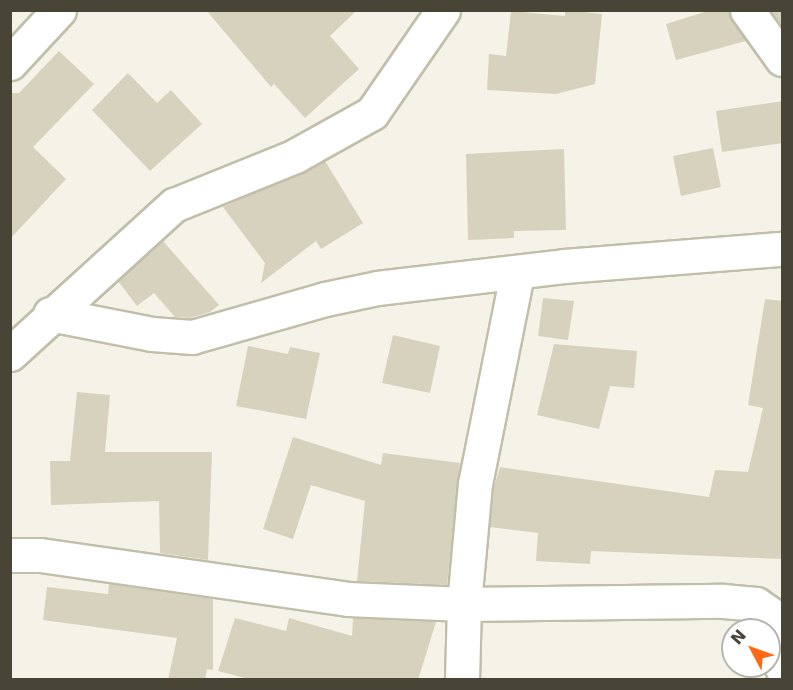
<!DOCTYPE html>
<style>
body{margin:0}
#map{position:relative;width:793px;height:690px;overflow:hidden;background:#f5f3e8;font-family:"DejaVu Sans",sans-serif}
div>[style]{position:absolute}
.building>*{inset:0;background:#d7d2bd}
.roads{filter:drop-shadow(2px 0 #c1beaa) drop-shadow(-2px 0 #c1beaa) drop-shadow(0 2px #c1beaa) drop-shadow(0 -2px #c1beaa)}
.minor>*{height:33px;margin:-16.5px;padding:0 16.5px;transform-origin:16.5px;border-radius:16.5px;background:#fff}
span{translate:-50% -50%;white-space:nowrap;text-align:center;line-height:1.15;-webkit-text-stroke:6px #fff;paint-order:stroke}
.frame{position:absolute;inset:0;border:12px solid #484536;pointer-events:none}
.north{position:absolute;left:721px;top:618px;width:60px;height:60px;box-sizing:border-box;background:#fff;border:2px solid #b6b5af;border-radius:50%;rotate:311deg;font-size:16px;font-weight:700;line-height:24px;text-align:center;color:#484536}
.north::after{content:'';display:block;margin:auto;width:21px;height:27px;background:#ff6814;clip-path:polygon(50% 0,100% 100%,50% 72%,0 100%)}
</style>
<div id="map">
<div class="building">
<div style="clip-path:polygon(206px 10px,357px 10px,330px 36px,359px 69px,305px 118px,274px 84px,271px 87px)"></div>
<div style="clip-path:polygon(565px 10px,602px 14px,595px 84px,556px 94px,487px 90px,489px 54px,506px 56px,511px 11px,565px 16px)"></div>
<div style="clip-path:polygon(711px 10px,728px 10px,746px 41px,676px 60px,666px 24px)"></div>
<div style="clip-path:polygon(770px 10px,783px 10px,783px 27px)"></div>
<div style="clip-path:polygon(59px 51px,94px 84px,33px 147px,66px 179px,10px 239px,10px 93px,19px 93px)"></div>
<div style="clip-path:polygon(128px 73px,157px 103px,171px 90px,202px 124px,150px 171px,92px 110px)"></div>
<div style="clip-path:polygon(783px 101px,783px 143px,722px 152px,716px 111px)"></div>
<div style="clip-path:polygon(713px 148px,721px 187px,681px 196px,673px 156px)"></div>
<div style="clip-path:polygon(564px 149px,566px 230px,514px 231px,514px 238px,468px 240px,466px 154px)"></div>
<div style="clip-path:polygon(325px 161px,363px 223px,321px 249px,316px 241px,261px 283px,265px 263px,223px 207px)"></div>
<div style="clip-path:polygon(163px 241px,219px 305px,210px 312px,190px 318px,175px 317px,154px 293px,137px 306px,118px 281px)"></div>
<div style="clip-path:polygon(543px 298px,574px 301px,568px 340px,538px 336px)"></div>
<div style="clip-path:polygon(765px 299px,783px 301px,783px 559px,591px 551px,590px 564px,536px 561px,538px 533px,490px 527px,494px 487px,500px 467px,709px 497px,715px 470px,748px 472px,763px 408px,748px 405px)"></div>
<div style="clip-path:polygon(393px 335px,440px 346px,430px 393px,382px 383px)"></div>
<div style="clip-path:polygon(554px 344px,637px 351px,634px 388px,610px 386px,599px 429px,537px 415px)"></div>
<div style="clip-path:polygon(248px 346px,288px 354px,290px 347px,320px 353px,306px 419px,236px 406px)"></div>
<div style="clip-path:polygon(77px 392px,110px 395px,105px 452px,212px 452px,208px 560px,160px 553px,159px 501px,51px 505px,50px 461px,70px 461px)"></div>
<div style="clip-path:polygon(293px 437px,381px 465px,383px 453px,460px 463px,447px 585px,357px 581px,365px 501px,311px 485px,293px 539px,263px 529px)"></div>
<div style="clip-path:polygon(109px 584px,213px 599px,213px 670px,207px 669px,205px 680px,168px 680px,177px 638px,43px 620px,47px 587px,108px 594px)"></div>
<div style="clip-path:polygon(235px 618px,286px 631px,289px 618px,352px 636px,353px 618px,436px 622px,418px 680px,253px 680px,218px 671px)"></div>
</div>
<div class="roads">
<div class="minor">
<div style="left:747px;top:10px;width:60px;rotate:54.5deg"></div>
<div style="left:10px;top:63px;width:72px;rotate:-47.2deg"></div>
<div style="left:50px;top:314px;width:104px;rotate:11.1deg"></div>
<div style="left:152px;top:334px;width:40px;rotate:4.3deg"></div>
<div style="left:192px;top:337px;width:138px;rotate:-15.9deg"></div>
<div style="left:325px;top:299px;width:53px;rotate:-11.9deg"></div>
<div style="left:377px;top:288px;width:188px;rotate:-6.7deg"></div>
<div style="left:564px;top:266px;width:219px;rotate:-4.5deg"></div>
<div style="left:10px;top:354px;width:222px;rotate:-42.3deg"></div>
<div style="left:174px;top:205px;width:131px;rotate:-22deg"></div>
<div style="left:295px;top:156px;width:88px;rotate:-29.2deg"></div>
<div style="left:372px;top:113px;width:125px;rotate:-55.4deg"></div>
<div style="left:10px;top:555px;width:30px"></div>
<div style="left:40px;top:555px;width:311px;rotate:8.1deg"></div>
<div style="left:348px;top:599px;width:116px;rotate:2.5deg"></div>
<div style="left:464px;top:604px;width:259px;rotate:-0.7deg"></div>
<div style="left:723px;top:601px;width:33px;rotate:5deg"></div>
<div style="left:756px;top:604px;width:16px;rotate:35deg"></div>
<div style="left:769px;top:613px;width:20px;rotate:57deg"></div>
<div style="left:782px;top:629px;width:39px;rotate:90deg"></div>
<div style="left:462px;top:680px;width:76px;rotate:-88.5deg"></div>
<div style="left:464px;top:604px;width:121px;rotate:-84.8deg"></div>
<div style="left:475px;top:484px;width:214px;rotate:-78.7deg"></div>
</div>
</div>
<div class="frame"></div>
<div class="north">N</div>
</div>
